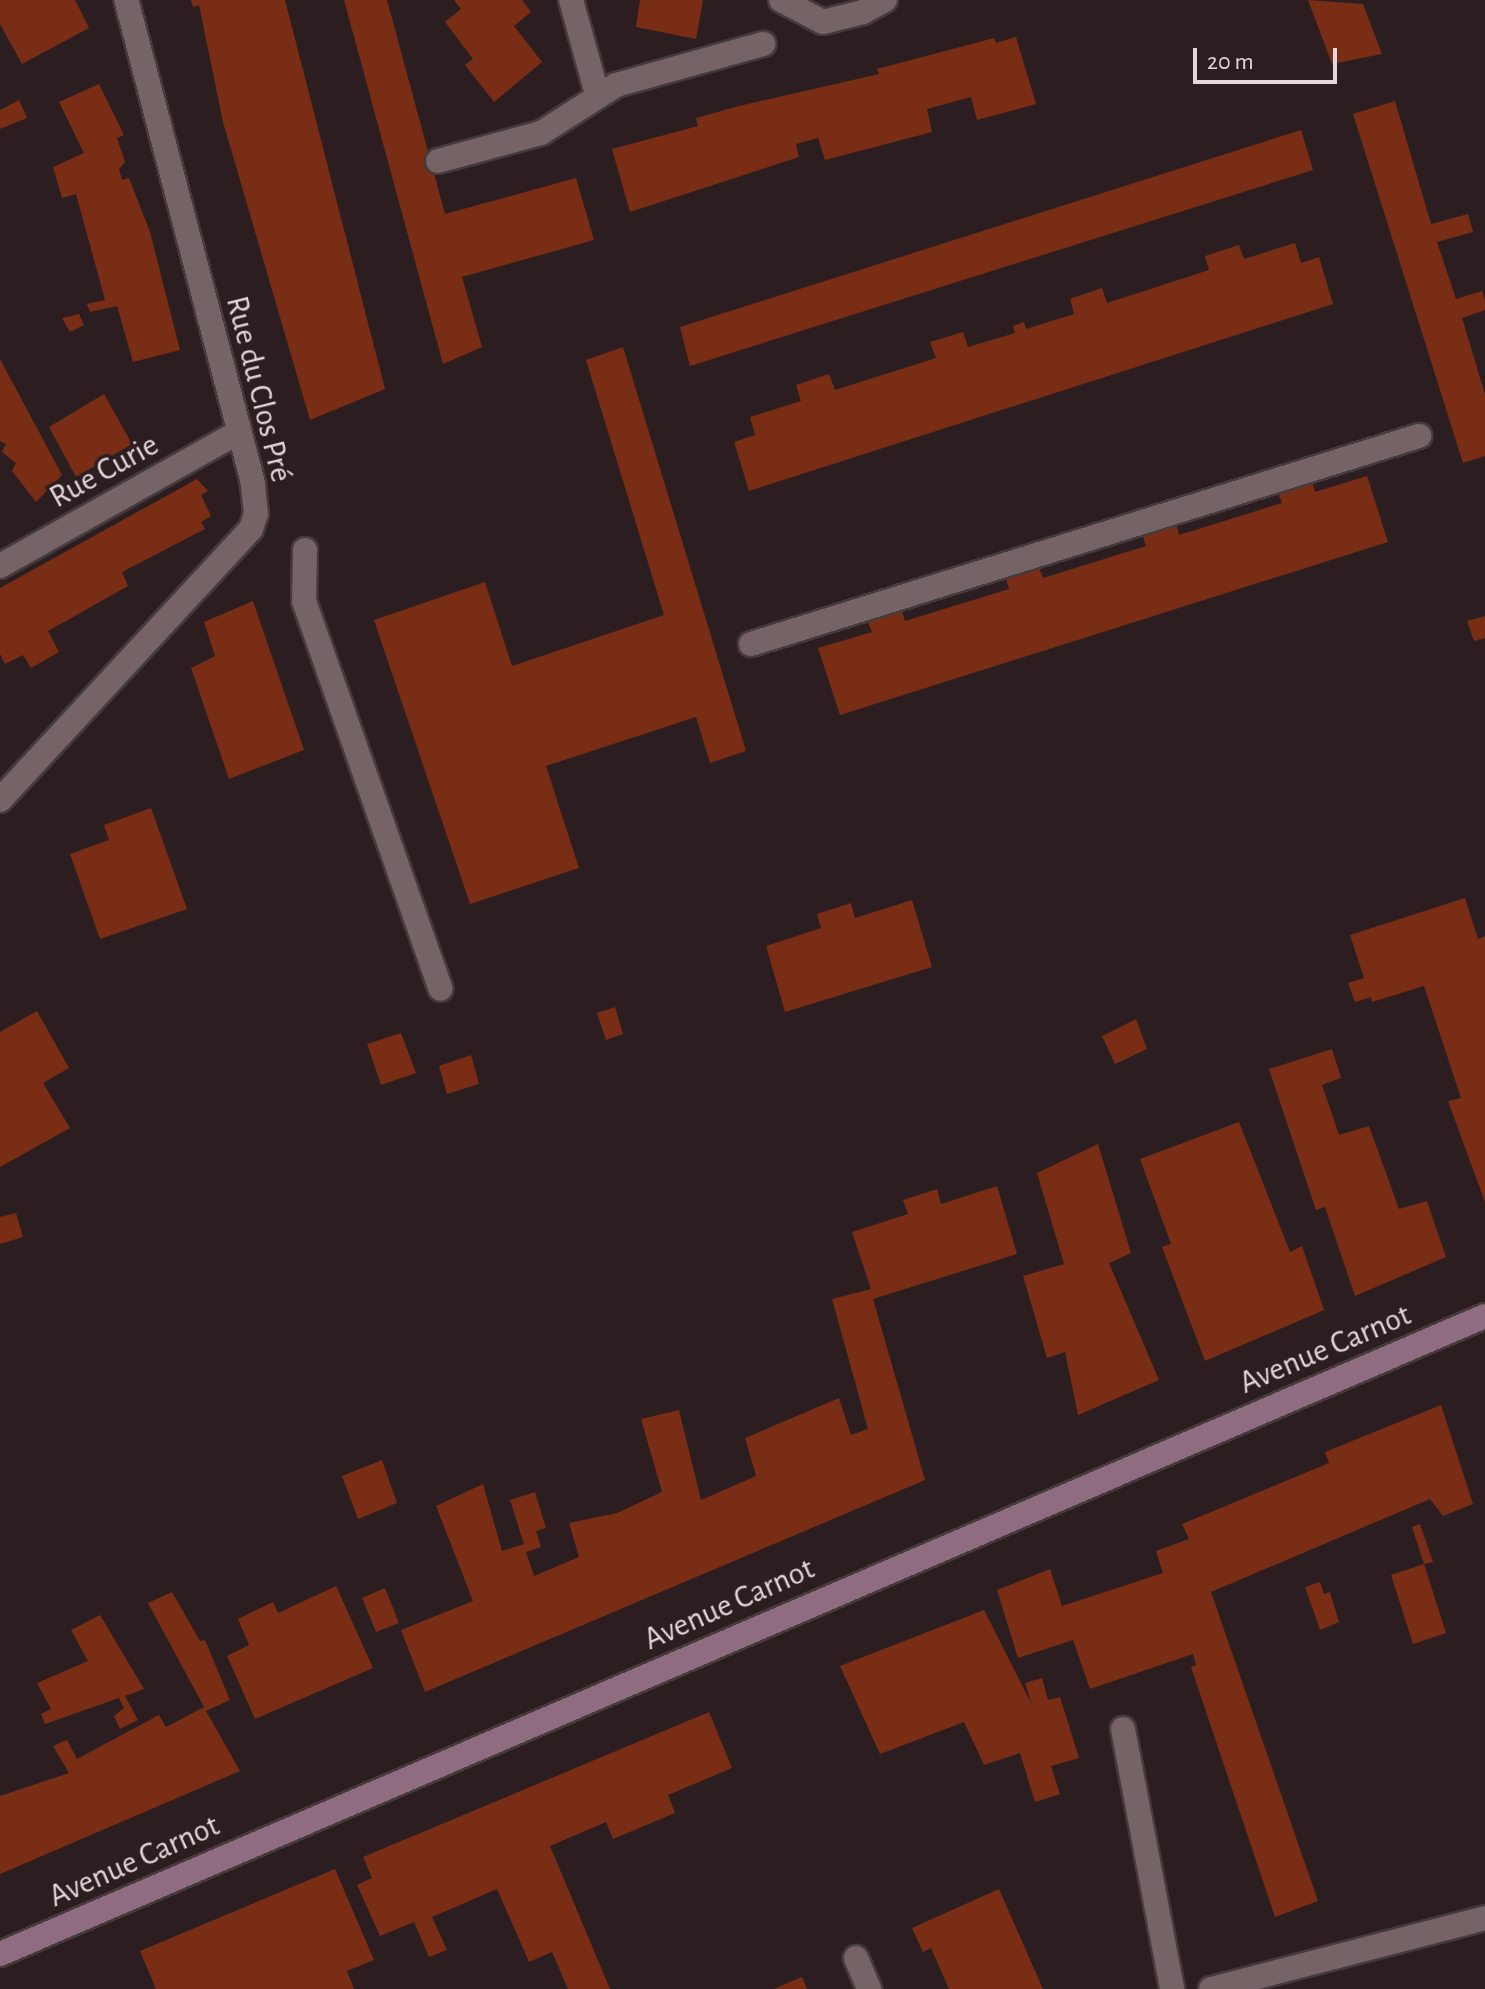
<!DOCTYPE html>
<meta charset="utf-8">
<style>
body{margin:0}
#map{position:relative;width:1485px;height:1989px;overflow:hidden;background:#2c1e20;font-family:"Alegreya Sans",sans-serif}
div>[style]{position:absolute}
.building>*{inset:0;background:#792d14}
.roads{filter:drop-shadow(2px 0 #453a3c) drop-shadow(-2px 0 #453a3c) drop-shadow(0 2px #453a3c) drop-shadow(0 -2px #453a3c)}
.lane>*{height:24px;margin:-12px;padding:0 12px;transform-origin:12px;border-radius:12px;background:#756366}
.street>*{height:24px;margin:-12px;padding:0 12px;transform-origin:12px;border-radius:12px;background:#756366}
.secondary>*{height:24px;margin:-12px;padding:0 12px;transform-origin:12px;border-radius:12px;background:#8f6c80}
span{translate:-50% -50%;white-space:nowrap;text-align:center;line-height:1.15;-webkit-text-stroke:7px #2c1e20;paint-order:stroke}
.street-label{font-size:32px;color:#e2d7d9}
.scale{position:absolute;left:1193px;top:48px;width:144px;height:36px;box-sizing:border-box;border:4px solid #e2d7d9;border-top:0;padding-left:10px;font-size:24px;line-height:28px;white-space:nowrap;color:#e2d7d9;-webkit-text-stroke:6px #2c1e20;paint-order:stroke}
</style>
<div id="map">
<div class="building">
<div style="clip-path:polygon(0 0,75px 0,89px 28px,22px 64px,0 24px)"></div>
<div style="clip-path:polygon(191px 0,285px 0,385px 389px,310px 420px,223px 122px,199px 5px,193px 7px)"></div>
<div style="clip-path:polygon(344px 0,387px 0,445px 214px,576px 178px,594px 240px,462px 277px,482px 347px,443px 364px)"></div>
<div style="clip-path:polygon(454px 0,522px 0,531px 12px,514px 26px,542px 62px,494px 102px,465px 65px,473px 59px,445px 22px,461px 9px)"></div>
<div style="clip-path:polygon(640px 0,703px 0,696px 39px,636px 27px)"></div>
<div style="clip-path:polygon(1308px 0,1363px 4px,1382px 54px,1332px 64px)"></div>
<div style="clip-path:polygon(1016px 37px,1036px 104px,977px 120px,971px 97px,927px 109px,932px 132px,825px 160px,818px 138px,796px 144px,799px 157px,630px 212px,612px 149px,698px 126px,696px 118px,739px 106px,879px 74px,877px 69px,994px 38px,996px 43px)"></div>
<div style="clip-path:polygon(99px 84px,124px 135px,117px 138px,125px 162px,119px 169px,122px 180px,129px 178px,150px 232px,180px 350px,133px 362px,117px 306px,90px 312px,87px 304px,105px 300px,76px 194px,62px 198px,53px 167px,84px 153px,59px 102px)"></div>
<div style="clip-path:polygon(19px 100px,27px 118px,0 129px,0 110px)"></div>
<div style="clip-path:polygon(1395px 101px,1431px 224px,1468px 214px,1473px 232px,1437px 242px,1456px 299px,1482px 291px,1485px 301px,1485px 310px,1462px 318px,1485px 394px,1485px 456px,1463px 463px,1353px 114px)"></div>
<div style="clip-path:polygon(1301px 130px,1313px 170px,690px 366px,680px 327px)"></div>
<div style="clip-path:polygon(1295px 243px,1301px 263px,1319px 257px,1333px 304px,749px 491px,734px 442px,755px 435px,750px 417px,801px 401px,796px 385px,829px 374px,835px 390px,936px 358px,930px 342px,963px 332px,968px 347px,1015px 333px,1013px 326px,1024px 322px,1026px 329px,1074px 314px,1070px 299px,1102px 288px,1107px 303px,1209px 270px,1205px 256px,1239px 245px,1244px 259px)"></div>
<div style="clip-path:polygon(79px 314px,84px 325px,70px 332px,62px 318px)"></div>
<div style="clip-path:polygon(623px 347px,746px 751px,710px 763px,696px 717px,546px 766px,579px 868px,470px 904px,374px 620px,485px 582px,512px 666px,664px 615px,586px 360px)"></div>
<div style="clip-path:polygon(0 359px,62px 475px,36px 502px,12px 471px,16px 463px,2px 452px,6px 444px,0 441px)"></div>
<div style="clip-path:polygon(104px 394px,132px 444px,76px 477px,49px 427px)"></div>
<div style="clip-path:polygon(1310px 476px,1315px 492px,1367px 476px,1388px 542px,840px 715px,818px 648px,872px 632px,865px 615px,900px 605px,905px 621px,1009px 589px,1004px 572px,1037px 562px,1043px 578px,1146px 546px,1141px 530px,1175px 519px,1179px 535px,1282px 503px,1276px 487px)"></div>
<div style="clip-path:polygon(197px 479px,208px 491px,201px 495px,211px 516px,201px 522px,205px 529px,122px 572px,128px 586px,48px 631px,59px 652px,31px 668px,23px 655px,5px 664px,0 654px,0 588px)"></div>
<div style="clip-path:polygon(253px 601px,304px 750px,229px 779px,191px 668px,215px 656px,204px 622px)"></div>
<div style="clip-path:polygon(1485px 616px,1485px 638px,1474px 641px,1467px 621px)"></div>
<div style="clip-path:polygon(151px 808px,187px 909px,100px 939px,70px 854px,109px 840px,104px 825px)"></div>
<div style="clip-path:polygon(1465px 898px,1478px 939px,1485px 936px,1485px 1202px,1448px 1101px,1461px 1098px,1424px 986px,1372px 1002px,1371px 997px,1355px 1002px,1348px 983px,1364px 978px,1350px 935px)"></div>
<div style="clip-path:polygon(912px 900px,932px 967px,785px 1012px,766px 946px,821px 928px,817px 914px,851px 903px,855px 918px)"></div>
<div style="clip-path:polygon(615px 1007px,623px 1034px,606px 1040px,597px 1013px)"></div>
<div style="clip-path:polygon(37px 1011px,69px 1068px,43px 1083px,70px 1128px,0 1167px,0 1032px)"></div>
<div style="clip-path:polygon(1136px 1019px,1147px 1049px,1115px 1064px,1102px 1036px)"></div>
<div style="clip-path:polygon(401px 1033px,416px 1073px,381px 1085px,367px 1044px)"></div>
<div style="clip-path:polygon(1332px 1049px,1341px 1078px,1322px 1085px,1339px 1135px,1369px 1126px,1399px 1209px,1427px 1201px,1446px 1257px,1355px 1296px,1325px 1207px,1316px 1210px,1269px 1069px)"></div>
<div style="clip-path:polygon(471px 1055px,479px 1084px,447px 1094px,439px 1066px)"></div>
<div style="clip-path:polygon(1239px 1122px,1290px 1252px,1302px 1246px,1324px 1310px,1205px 1361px,1162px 1247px,1171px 1244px,1140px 1159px)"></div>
<div style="clip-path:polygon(1098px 1144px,1131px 1253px,1109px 1263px,1159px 1380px,1078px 1415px,1065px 1352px,1047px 1358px,1023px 1276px,1064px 1264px,1037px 1173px)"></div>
<div style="clip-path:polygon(997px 1186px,1017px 1254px,873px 1299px,925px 1480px,425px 1692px,401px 1630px,473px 1601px,436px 1506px,483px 1484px,502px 1551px,524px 1544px,510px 1500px,535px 1492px,546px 1528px,536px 1531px,541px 1547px,526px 1552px,534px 1576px,579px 1557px,569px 1523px,617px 1513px,662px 1492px,641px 1419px,679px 1410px,701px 1500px,756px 1476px,745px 1438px,839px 1398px,851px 1435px,868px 1429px,832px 1299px,871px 1289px,852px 1232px,908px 1214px,903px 1200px,937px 1189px,941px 1204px)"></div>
<div style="clip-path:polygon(16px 1213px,23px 1237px,0 1244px,0 1217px)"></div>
<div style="clip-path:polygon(1441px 1405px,1473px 1504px,1443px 1516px,1430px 1499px,1211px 1592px,1318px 1901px,1275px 1917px,1191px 1667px,1196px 1665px,1193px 1654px,1090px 1689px,1073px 1640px,1018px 1658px,997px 1590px,1050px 1569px,1062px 1606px,1163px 1573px,1156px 1551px,1189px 1539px,1182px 1524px,1329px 1463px,1325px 1452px)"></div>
<div style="clip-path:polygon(382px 1460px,397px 1503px,358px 1519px,342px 1476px)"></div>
<div style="clip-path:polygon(1420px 1524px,1433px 1562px,1424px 1564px,1412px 1527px)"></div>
<div style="clip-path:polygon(1424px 1564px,1446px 1633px,1413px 1644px,1391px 1575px)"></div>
<div style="clip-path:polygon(1320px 1582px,1324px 1594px,1330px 1592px,1339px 1622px,1320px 1630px,1305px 1587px)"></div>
<div style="clip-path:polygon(336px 1586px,373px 1668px,255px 1719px,227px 1656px,249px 1645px,238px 1619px,273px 1602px,278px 1613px)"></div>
<div style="clip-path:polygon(385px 1588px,399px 1623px,376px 1632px,362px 1598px)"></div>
<div style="clip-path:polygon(172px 1592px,200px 1641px,205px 1640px,230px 1700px,206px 1711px,240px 1771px,0 1874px,0 1796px,69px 1773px,53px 1746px,67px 1740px,77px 1759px,159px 1715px,166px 1727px,204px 1707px,148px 1603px)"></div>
<div style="clip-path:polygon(984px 1610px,1032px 1705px,1025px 1683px,1042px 1678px,1048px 1700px,1060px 1697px,1079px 1758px,1051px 1766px,1060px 1794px,1035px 1802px,1020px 1753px,984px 1765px,964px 1722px,880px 1754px,840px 1666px)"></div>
<div style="clip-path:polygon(100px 1615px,144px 1689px,125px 1696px,138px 1720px,120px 1729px,114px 1716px,124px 1708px,119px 1698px,45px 1724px,41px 1714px,51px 1709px,37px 1683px,88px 1661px,71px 1630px)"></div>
<div style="clip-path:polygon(709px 1712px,732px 1768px,668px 1795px,675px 1813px,613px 1839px,606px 1822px,550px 1846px,610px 1989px,568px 1989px,552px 1952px,529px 1962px,497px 1889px,432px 1917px,447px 1950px,429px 1957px,414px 1922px,380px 1936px,357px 1885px,372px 1878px,363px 1857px)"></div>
<div style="clip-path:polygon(335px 1869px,374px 1960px,347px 1971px,354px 1989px,156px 1989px,140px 1951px)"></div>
<div style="clip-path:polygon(999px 1889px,1043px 1989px,949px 1989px,931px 1948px,923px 1952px,912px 1928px)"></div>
<div style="clip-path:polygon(802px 1977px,807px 1989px,774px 1989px)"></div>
</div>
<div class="roads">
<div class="lane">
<div style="left:305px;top:550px;width:51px;rotate:91.1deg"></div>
<div style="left:304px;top:601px;width:411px;rotate:70.6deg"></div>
<div style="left:751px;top:644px;width:700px;rotate:-17.3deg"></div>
</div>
<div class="street">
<div style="left:571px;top:0;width:98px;rotate:74.5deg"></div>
<div style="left:781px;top:0;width:47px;rotate:27.6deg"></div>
<div style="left:823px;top:22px;width:41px;rotate:-14deg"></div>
<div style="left:863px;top:12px;width:25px;rotate:-29deg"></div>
<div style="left:438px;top:161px;width:107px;rotate:-15.2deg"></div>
<div style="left:541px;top:133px;width:89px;rotate:-32.6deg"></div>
<div style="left:616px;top:85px;width:153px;rotate:-15.6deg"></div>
<div style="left:0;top:566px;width:274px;rotate:-29.3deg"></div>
<div style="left:0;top:800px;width:369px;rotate:-47.2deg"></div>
<div style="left:251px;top:529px;width:16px;rotate:-72deg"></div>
<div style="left:256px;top:514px;width:31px;rotate:-96deg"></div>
<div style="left:253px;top:483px;width:499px;rotate:-104.7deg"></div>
<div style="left:1123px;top:1729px;width:265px;rotate:79.3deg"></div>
<div style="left:856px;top:1958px;width:34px;rotate:67deg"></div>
<div style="left:1211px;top:1989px;width:283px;rotate:-14.5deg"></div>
</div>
<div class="secondary">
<div style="left:0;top:1954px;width:1616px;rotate:-23.25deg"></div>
</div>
</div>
<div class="street-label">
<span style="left:259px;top:389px;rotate:76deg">Rue du Clos Pré</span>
<span style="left:104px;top:471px;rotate:-29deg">Rue Curie</span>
<span style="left:1325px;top:1349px;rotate:-23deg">Avenue Carnot</span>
<span style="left:729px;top:1604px;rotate:-24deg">Avenue Carnot</span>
<span style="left:134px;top:1861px;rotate:-24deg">Avenue Carnot</span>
</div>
<div class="scale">20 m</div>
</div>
